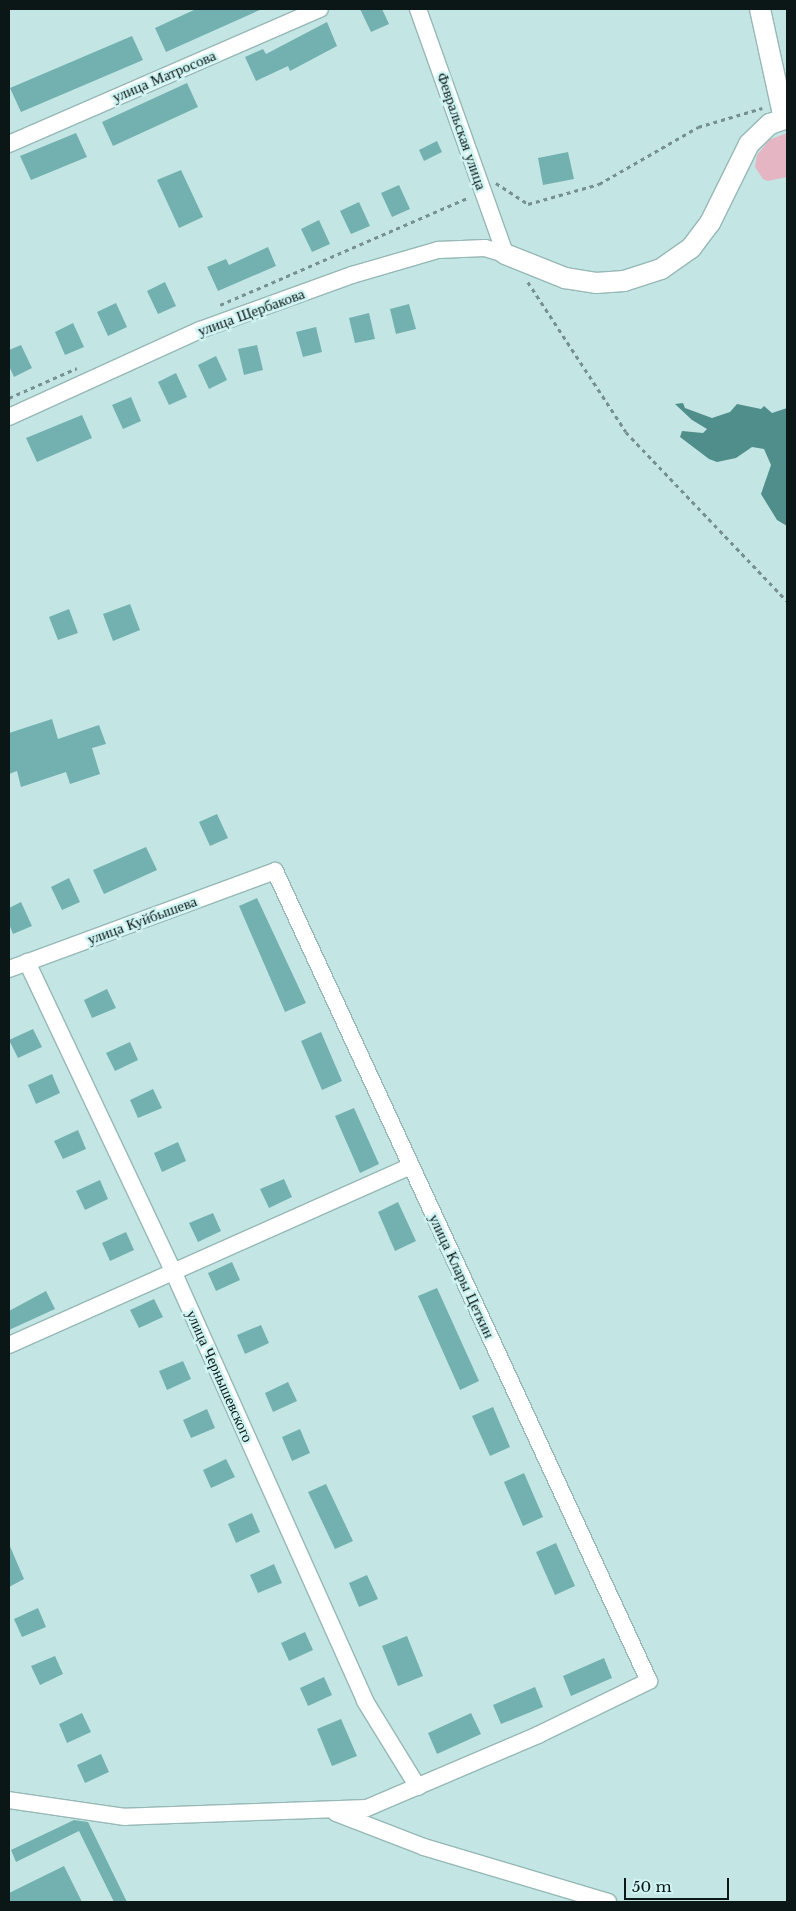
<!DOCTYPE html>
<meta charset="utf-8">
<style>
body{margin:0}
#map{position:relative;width:796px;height:1911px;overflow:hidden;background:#c3e6e5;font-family:"Libre Baskerville",serif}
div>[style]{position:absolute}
.green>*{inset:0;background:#e5b5c3}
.water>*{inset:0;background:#508e8c}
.building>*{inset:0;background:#72b1af}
.path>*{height:2.5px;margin-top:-1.25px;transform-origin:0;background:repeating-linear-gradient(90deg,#76908f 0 4px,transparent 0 8px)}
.roads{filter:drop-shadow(1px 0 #96b8b6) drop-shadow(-1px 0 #96b8b6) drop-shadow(0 1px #96b8b6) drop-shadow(0 -1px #96b8b6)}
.minor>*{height:16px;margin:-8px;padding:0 8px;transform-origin:8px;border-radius:8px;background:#fff}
.tertiary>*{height:20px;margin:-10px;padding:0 10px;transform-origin:10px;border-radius:10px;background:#fff}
span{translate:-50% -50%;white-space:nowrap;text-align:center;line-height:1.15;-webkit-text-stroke:5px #d0f4f2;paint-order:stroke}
.street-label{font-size:15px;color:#0a1716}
.frame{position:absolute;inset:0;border:10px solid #0a1716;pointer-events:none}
.scale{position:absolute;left:624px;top:1878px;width:105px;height:22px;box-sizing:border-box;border:2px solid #0a1716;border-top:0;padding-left:6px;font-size:15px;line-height:18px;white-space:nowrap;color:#0a1716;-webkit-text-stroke:4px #d0f4f2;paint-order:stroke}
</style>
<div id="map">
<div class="green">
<div style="clip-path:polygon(787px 133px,787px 177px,768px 181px,763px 179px,755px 167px,757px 155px,769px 140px)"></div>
</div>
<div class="water">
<div style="clip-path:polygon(683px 403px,685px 408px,712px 418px,730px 412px,737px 404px,761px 409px,764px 406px,772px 413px,787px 408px,787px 526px,777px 520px,761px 494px,771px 465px,764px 449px,752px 447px,736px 458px,717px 462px,709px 459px,680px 437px,682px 431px,703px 433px,707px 429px,692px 420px,675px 404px)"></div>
</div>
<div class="building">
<div style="clip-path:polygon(196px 9px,262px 9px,166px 52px,155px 28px)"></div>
<div style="clip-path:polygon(360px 9px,382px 9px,389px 24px,371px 32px)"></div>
<div style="clip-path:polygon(327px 22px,337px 46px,290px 71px,288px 66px,256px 81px,245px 57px,263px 49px,266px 54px)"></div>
<div style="clip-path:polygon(132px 36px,143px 60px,21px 112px,10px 88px)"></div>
<div style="clip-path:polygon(187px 83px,198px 107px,113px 146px,102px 122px)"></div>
<div style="clip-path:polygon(76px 133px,87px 157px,31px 180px,20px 156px)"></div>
<div style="clip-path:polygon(437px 141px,442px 152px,424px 161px,419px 150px)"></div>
<div style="clip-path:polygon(568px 152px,574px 179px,543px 185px,538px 158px)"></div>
<div style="clip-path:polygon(181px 170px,203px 217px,179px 228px,157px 180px)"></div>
<div style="clip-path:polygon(399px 185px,410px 209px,392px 217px,381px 193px)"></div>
<div style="clip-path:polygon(359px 202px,370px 226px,351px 234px,340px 211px)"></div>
<div style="clip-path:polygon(319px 220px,330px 244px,312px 252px,301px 229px)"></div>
<div style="clip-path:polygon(268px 247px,276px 266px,218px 291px,207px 267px,226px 259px,229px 265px)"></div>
<div style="clip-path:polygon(165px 282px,176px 306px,158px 314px,147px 291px)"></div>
<div style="clip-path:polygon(116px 303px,127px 327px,108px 336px,97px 312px)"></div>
<div style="clip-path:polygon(409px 304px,416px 329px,396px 334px,390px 309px)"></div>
<div style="clip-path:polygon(369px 313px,375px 339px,355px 343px,349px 318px)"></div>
<div style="clip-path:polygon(73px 323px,84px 347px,65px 355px,55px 332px)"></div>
<div style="clip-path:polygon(316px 327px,322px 352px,303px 357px,296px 332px)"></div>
<div style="clip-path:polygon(21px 345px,32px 368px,14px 377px,9px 366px,9px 350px)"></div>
<div style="clip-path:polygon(257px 345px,263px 370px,244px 375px,238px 349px)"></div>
<div style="clip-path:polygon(216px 356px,227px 380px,209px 389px,198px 365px)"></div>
<div style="clip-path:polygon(176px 373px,187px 397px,169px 405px,158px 382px)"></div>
<div style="clip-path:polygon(131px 397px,141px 421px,123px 429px,112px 405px)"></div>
<div style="clip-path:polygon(82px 415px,92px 438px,37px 462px,26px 438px)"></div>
<div style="clip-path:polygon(130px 604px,140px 630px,113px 641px,103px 614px)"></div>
<div style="clip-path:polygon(69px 609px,78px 633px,58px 640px,49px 617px)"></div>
<div style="clip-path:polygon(52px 719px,58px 739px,99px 725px,106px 744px,92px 748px,100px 774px,70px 784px,66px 772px,21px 787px,17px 771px,9px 774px,9px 733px)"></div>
<div style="clip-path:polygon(217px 814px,228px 838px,210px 846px,199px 822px)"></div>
<div style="clip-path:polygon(146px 847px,157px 870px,104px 894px,93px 870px)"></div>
<div style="clip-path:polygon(69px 878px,80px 902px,62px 910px,51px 887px)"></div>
<div style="clip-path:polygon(257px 898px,306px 1003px,285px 1012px,239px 906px)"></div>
<div style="clip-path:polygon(21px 902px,32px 926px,13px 934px,9px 924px,9px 908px)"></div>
<div style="clip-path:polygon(107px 989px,116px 1008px,92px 1018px,84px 1000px)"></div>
<div style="clip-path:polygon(33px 1029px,42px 1047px,18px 1058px,9px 1040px)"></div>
<div style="clip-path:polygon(321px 1032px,342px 1081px,322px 1090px,301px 1041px)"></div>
<div style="clip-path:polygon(130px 1042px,138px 1060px,115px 1071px,106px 1053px)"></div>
<div style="clip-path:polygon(52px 1074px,60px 1093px,36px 1104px,28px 1085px)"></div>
<div style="clip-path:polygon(153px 1089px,162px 1108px,138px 1118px,130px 1100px)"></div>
<div style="clip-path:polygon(354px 1108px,379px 1164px,360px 1173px,335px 1116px)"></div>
<div style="clip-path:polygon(78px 1130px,86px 1149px,63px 1159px,54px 1141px)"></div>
<div style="clip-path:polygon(178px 1142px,186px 1161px,162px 1172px,154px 1153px)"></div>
<div style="clip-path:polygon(284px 1179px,292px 1197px,269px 1208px,260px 1189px)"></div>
<div style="clip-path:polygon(100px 1180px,108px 1199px,85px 1210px,76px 1191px)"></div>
<div style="clip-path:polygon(398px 1202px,416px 1241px,395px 1251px,378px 1212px)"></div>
<div style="clip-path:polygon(213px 1213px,221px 1231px,198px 1242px,189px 1223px)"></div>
<div style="clip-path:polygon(126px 1232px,134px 1250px,110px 1261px,102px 1243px)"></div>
<div style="clip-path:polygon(232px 1262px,240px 1280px,216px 1291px,208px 1273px)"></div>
<div style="clip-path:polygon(437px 1288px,479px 1381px,460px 1390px,418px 1296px)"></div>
<div style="clip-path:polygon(46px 1291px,55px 1309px,9px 1330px,9px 1311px)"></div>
<div style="clip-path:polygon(154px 1299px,163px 1317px,139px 1328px,130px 1310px)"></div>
<div style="clip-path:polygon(261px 1325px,269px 1343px,245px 1354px,237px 1335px)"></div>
<div style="clip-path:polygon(183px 1361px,191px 1379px,167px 1390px,159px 1371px)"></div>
<div style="clip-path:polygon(288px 1382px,297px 1401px,273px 1412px,265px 1393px)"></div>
<div style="clip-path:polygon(493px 1407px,510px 1447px,490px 1456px,472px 1416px)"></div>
<div style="clip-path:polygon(207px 1409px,215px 1428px,191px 1438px,183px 1420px)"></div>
<div style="clip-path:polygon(300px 1429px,310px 1453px,292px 1461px,282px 1437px)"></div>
<div style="clip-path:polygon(226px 1459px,235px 1477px,211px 1488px,203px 1470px)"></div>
<div style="clip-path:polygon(524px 1473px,543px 1517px,523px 1526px,504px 1482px)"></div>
<div style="clip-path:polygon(326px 1484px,353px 1541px,335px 1549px,308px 1492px)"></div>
<div style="clip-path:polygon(252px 1513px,260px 1532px,236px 1543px,228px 1524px)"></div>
<div style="clip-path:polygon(556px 1543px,575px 1586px,555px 1595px,536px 1552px)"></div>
<div style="clip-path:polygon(9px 1544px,24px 1579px,9px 1587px)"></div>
<div style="clip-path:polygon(274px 1564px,282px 1583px,258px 1593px,250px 1575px)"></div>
<div style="clip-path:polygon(367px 1575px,378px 1599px,359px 1607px,349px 1583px)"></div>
<div style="clip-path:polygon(38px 1608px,46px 1627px,22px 1637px,14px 1619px)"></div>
<div style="clip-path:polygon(305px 1632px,313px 1650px,289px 1661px,281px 1643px)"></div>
<div style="clip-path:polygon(407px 1636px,423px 1676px,398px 1686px,382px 1646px)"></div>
<div style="clip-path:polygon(55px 1656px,63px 1674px,40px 1685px,31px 1666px)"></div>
<div style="clip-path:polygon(604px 1658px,612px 1678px,571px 1696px,563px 1676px)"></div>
<div style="clip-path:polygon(324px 1677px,332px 1695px,308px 1706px,300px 1688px)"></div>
<div style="clip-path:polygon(535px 1687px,543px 1707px,501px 1724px,493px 1705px)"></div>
<div style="clip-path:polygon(82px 1713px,91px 1732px,67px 1743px,59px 1724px)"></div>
<div style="clip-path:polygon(471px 1713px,481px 1734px,437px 1754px,428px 1733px)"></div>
<div style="clip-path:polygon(341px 1719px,357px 1756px,332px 1766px,317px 1729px)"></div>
<div style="clip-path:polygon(101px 1754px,109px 1772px,85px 1783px,77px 1765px)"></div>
<div style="clip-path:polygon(74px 1820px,88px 1822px,127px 1902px,114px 1902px,79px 1831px,16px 1862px,11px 1850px)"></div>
<div style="clip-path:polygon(64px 1866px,82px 1902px,9px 1902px,9px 1893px)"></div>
</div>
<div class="path">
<div style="left:496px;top:183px;width:38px;rotate:33deg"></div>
<div style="left:528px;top:204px;width:74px;rotate:-15.7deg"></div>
<div style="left:599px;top:184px;width:114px;rotate:-29.9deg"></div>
<div style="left:698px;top:127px;width:67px;rotate:-16.5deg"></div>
<div style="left:528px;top:282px;width:179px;rotate:56.8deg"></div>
<div style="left:626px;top:432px;width:233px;rotate:46.4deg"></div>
<div style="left:220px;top:305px;width:271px;rotate:-23.4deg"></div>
<div style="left:9px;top:398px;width:74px;rotate:-23.8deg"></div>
</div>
<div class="roads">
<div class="minor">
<div style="left:418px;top:9px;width:260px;rotate:70.4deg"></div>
<div style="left:9px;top:144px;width:339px;rotate:-23.5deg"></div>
<div style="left:9px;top:417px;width:210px;rotate:-24.5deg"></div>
<div style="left:200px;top:330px;width:162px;rotate:-19.9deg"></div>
<div style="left:352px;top:275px;width:90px;rotate:-16.2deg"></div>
<div style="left:438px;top:250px;width:47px;rotate:-2.4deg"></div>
<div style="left:485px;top:248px;width:21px;rotate:17deg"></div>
<div style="left:27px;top:962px;width:342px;rotate:64.7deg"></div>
<div style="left:173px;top:1271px;width:471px;rotate:65.9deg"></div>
<div style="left:365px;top:1701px;width:101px;rotate:58.4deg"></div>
<div style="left:9px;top:969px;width:283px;rotate:-20.2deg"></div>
<div style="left:275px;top:871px;width:892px;rotate:65.22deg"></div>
<div style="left:649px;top:1681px;width:123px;rotate:154.1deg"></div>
<div style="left:538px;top:1735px;width:186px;rotate:156.9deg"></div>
<div style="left:367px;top:1808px;width:242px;rotate:177.9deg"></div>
<div style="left:125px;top:1817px;width:117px;rotate:-171.7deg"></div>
<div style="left:9px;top:1345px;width:440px;rotate:-24deg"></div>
<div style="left:336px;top:1813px;width:94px;rotate:21.1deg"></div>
<div style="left:424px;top:1847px;width:192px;rotate:16.6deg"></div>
</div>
<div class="tertiary">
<div style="left:760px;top:9px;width:113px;rotate:77.7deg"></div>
<div style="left:505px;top:254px;width:65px;rotate:21.8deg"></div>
<div style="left:565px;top:278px;width:31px;rotate:9deg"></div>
<div style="left:596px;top:283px;width:28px;rotate:-4deg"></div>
<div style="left:624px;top:281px;width:39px;rotate:-18deg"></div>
<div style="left:661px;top:269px;width:37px;rotate:-35deg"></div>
<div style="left:691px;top:248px;width:31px;rotate:-53deg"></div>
<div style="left:710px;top:223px;width:88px;rotate:-63.7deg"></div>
<div style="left:749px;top:144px;width:29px;rotate:-44deg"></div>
<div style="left:770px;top:124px;width:18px;rotate:-19deg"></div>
</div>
</div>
<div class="street-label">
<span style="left:164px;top:76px;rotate:-23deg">улица Матросова</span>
<span style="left:462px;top:131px;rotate:71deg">Февральская улица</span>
<span style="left:251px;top:312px;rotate:-20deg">улица Щербакова</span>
<span style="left:142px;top:920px;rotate:-20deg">улица Куйбышева</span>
<span style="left:462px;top:1276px;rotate:65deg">улица Клары Цеткин</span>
<span style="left:220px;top:1376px;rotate:66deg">улица Чернышевского</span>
</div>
<div class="frame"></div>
<div class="scale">50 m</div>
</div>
